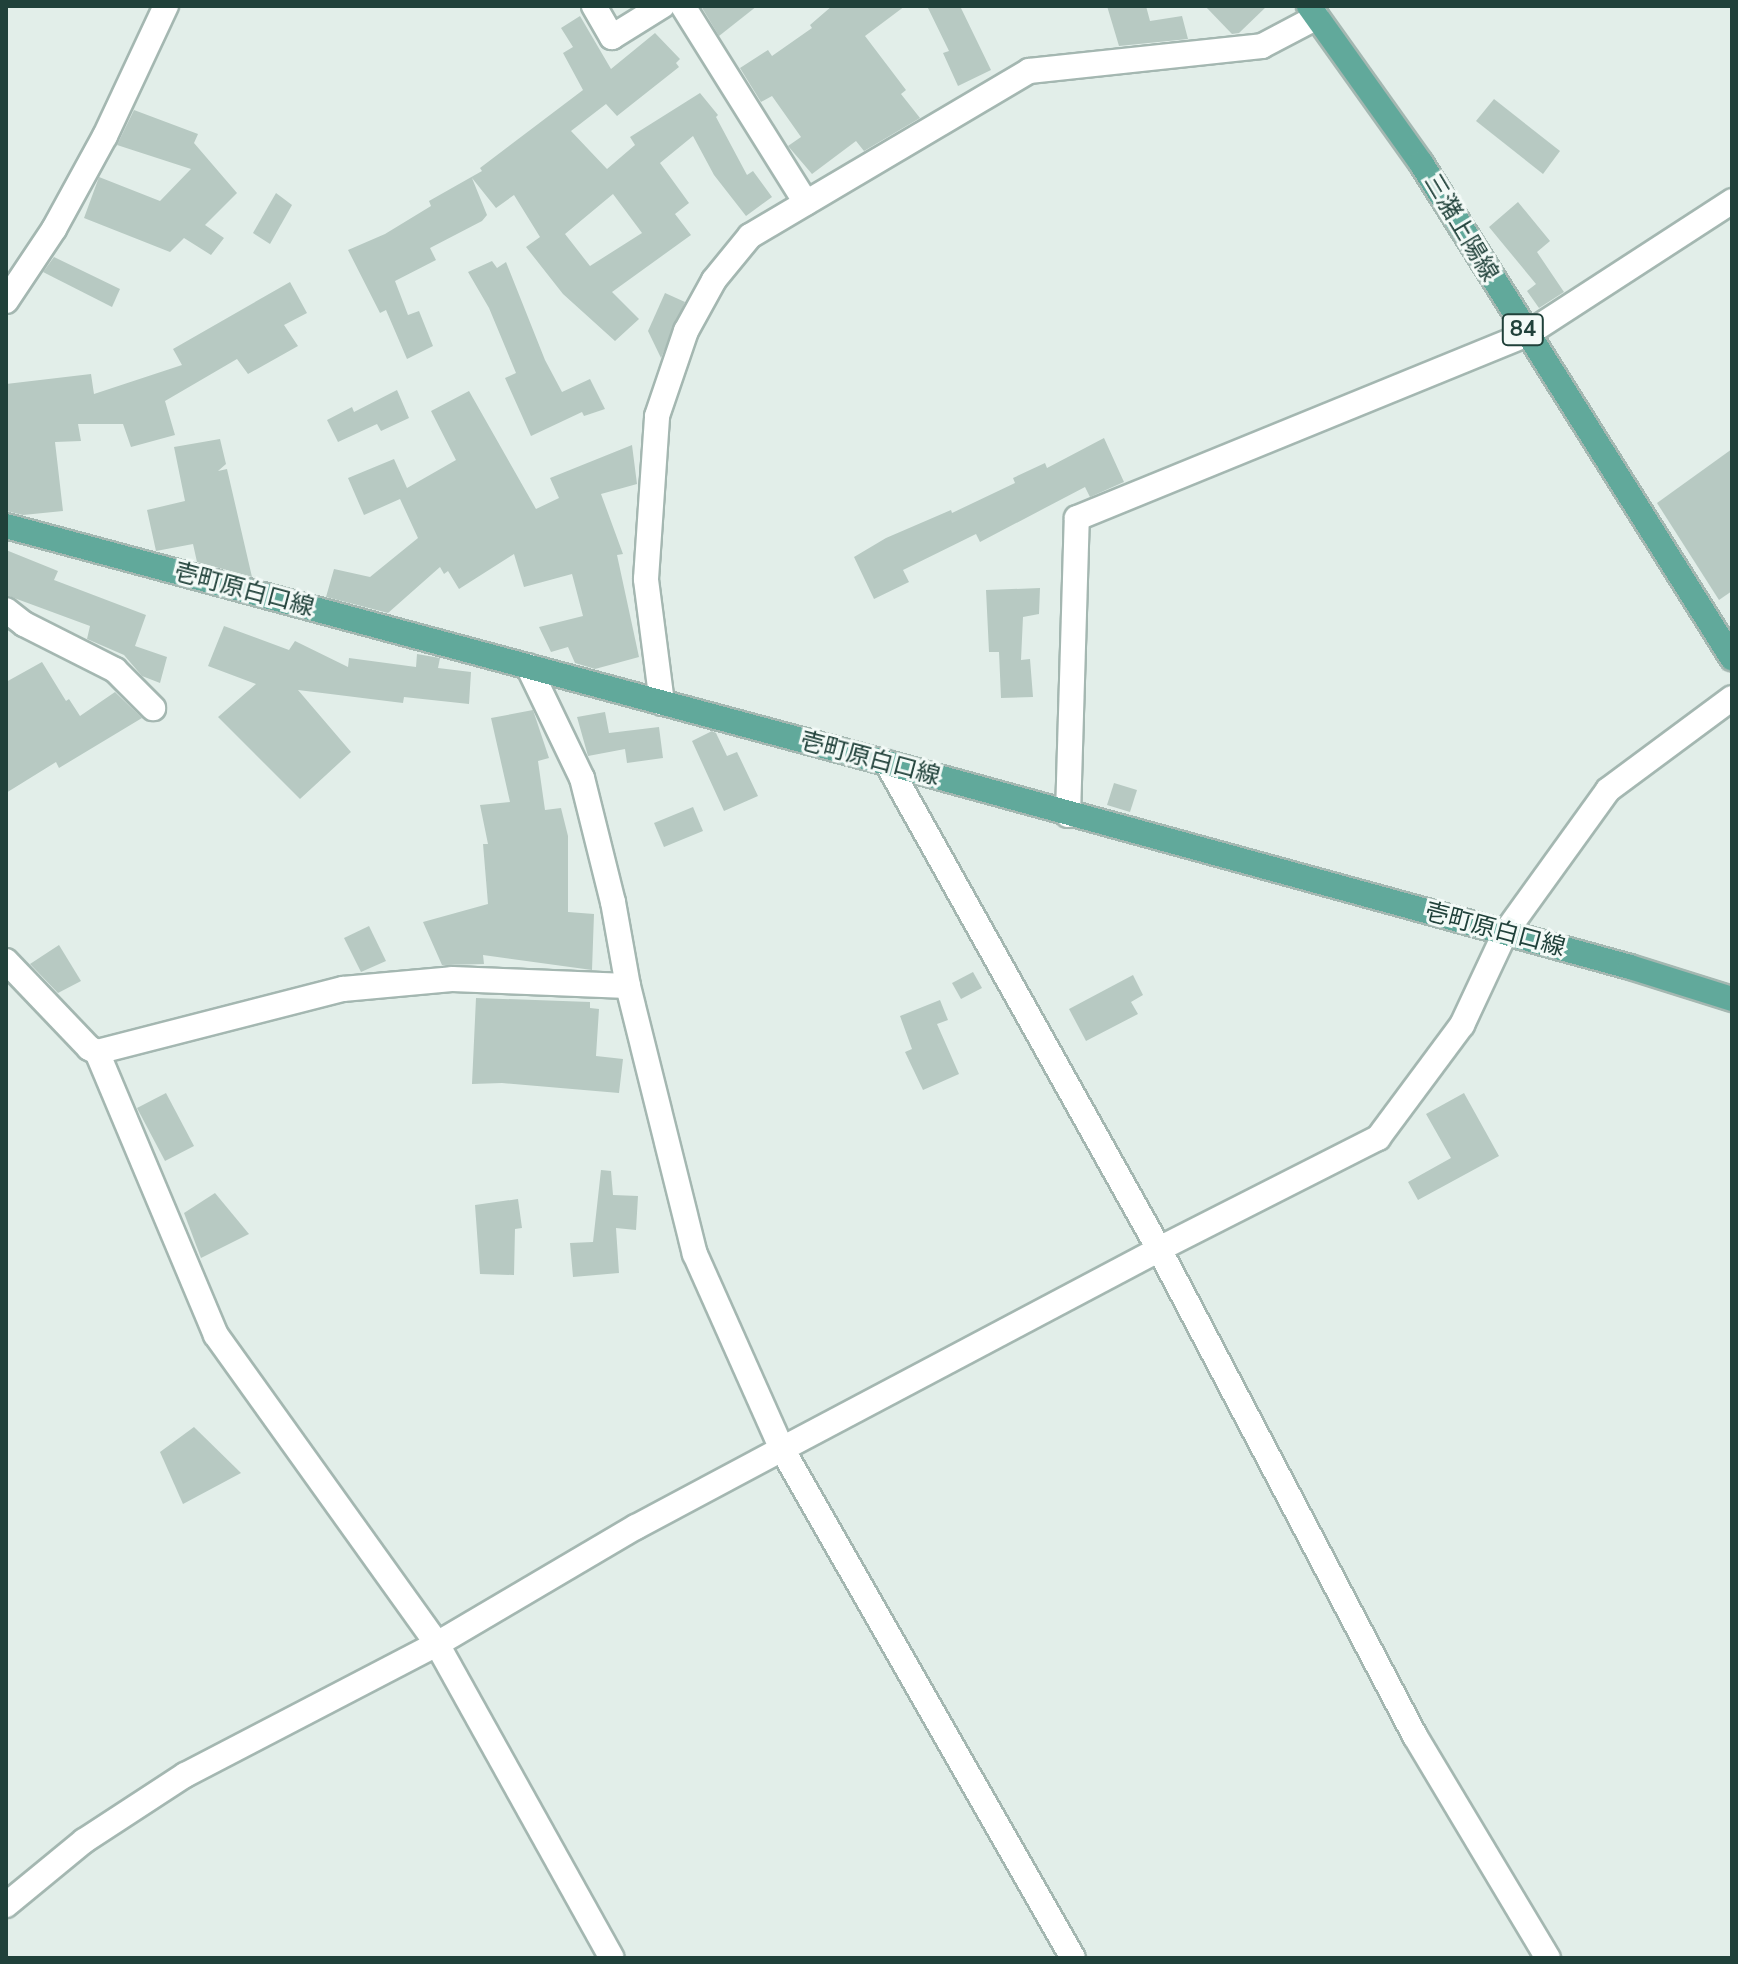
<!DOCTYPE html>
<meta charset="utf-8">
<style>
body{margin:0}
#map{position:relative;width:1738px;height:1964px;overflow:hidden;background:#e2eee9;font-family:"Nunito Sans","Noto Sans JP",sans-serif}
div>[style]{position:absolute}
.building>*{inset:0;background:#b7c9c2}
.roads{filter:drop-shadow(2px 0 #a4b7b1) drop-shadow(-2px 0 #a4b7b1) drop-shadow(0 2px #a4b7b1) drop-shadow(0 -2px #a4b7b1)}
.minor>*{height:24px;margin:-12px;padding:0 12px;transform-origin:12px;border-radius:12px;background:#fff}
.major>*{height:24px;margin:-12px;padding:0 12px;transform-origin:12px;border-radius:12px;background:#61a99b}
span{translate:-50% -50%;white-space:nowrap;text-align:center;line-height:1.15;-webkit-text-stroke:6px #f3faf7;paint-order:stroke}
.shield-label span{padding:2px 6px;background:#f3faf7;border:2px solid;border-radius:6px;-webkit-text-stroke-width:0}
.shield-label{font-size:22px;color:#20413a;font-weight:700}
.street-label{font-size:24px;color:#20413a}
.frame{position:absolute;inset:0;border:8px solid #20413a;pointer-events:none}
</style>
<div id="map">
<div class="building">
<div style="clip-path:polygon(701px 6px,757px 6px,719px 36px)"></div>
<div style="clip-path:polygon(832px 6px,905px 6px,865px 36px,906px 90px,901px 94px,920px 118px,864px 151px,856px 141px,812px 174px,788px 146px,801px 137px,772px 96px,761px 102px,740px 68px,768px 50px,772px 56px,812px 28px,810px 25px)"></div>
<div style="clip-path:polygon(927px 6px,960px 6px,991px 70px,958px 86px,943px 53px,949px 51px)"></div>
<div style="clip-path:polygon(1107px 6px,1146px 6px,1150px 21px,1182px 16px,1188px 39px,1119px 46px)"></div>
<div style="clip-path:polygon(1205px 6px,1267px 6px,1239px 33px,1232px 34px)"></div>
<div style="clip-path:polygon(evenodd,580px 16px,611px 69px,655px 33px,680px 59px,676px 63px,679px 67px,617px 116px,606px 104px,571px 131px,607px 169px,635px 145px,630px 137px,700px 93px,718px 115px,716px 117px,747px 175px,753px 171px,772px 197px,746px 216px,714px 175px,693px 136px,660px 163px,689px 203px,675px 214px,691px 235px,612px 292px,639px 319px,615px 341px,563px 294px,526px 247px,540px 237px,514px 195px,496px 208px,472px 178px,487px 215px,482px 221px,430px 248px,436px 260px,395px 281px,408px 315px,419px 311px,433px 346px,407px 359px,386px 310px,380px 313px,348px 250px,385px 234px,431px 206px,429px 201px,482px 171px,480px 168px,583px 90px,563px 53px,573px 47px,561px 28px,580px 16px,613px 194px,642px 233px,590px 266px,565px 234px,613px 194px)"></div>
<div style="clip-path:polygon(1494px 99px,1560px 151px,1543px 174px,1476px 121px)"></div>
<div style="clip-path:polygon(134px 110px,198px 134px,194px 143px,237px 193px,205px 225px,224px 238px,211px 255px,184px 238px,170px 252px,84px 218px,99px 177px,160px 201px,191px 169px,117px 145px)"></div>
<div style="clip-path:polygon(276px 193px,292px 205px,270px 244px,253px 233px)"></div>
<div style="clip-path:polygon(1518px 202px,1550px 241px,1537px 252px,1564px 292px,1539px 308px,1527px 291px,1536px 284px,1489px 227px)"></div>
<div style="clip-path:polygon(54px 257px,120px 289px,112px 307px,43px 272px)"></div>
<div style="clip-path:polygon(492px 261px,497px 268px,506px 262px,545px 360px,562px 392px,590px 379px,605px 409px,584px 416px,582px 412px,531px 436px,505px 378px,516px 373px,489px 308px,468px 272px)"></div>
<div style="clip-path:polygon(290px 282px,307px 313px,284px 325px,298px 346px,248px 374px,237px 359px,165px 401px,175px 435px,131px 447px,123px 424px,78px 424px,81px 441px,55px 442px,63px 511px,23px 515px,6px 511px,6px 384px,91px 374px,94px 394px,182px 365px,173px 349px)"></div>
<div style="clip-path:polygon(665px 293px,685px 302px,661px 358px,648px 331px)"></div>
<div style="clip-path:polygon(397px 390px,409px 418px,381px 431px,377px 424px,338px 442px,327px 420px,352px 407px,354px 412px)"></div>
<div style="clip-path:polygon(469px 391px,536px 509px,559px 498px,550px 478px,632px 445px,637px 484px,601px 494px,623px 554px,617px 555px,639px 657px,595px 669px,575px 663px,568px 647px,551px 652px,539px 627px,583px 616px,572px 574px,524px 587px,514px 554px,459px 589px,448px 571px,444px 574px,440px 567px,388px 613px,326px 597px,334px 569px,370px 577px,418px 538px,400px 499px,364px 515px,348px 478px,394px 459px,407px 488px,456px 460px,431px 411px)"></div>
<div style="clip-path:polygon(1104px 438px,1124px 482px,1090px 497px,1085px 487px,980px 542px,976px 534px,903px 570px,909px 582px,874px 599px,854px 557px,886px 538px,951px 510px,952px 513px,1015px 483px,1013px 478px,1045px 463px,1047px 468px)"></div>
<div style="clip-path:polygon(220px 439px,226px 464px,218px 471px,227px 469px,252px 577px,197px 562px,193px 544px,156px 551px,147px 510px,185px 501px,174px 447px)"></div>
<div style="clip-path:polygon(1732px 449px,1732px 591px,1719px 600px,1657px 503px)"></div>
<div style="clip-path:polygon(6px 550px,58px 571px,54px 580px,146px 615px,135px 646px,167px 657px,160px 683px,142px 676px,124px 655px,87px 639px,90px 626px,6px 595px)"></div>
<div style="clip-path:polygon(1040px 588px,1039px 614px,1023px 617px,1021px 660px,1030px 659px,1033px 697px,1001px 698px,999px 652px,989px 652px,986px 590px)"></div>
<div style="clip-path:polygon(224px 626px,289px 650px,295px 641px,348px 667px,349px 658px,416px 667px,417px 654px,440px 658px,438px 668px,471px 672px,469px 704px,404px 697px,403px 703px,298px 690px,351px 752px,300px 799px,218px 717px,256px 684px,208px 666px)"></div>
<div style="clip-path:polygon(42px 662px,66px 701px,69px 699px,80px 716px,115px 692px,142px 718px,59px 768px,56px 762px,6px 793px,6px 682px)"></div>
<div style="clip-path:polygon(533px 710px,549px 758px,538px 761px,545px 810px,561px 808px,568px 836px,568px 912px,594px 914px,592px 970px,483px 955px,484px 964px,442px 965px,423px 922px,488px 904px,483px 844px,488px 844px,480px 805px,510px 802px,491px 718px)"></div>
<div style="clip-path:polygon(605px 712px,609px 733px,659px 727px,663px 758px,627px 763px,625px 749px,588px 756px,577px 717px)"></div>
<div style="clip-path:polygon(712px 731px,716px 733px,727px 756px,737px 752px,758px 796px,724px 811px,692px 741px)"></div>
<div style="clip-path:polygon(1114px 783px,1137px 790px,1130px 812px,1107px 805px)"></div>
<div style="clip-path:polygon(693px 807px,703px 831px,664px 847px,654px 823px)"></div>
<div style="clip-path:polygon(369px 926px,386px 961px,361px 972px,344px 938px)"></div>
<div style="clip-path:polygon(59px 945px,81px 981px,58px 993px,30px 964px)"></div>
<div style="clip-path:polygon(973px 972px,982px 988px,961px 999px,952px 983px)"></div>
<div style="clip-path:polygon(1133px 975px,1143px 995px,1131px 1002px,1138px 1014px,1086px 1041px,1069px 1009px)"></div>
<div style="clip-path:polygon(476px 998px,590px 1002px,590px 1008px,599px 1009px,596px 1056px,623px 1059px,619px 1093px,502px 1083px,472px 1084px)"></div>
<div style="clip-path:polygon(940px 1000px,948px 1020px,937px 1024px,959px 1074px,923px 1090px,905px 1052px,912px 1049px,900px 1016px)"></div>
<div style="clip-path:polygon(166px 1093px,194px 1146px,165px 1161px,137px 1108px)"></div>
<div style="clip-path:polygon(1464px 1093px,1499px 1156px,1418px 1200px,1408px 1182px,1451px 1158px,1426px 1114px)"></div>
<div style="clip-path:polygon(601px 1170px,611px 1171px,613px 1195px,638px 1196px,636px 1230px,616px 1228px,619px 1273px,573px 1277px,570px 1243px,593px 1242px)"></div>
<div style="clip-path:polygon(215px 1193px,249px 1234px,201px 1258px,184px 1213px)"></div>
<div style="clip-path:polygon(518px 1199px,522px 1228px,515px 1229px,514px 1275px,480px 1274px,475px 1205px)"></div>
<div style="clip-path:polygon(194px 1427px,241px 1473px,183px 1504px,160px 1452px)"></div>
</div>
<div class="roads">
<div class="minor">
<div style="left:594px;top:6px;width:36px;rotate:60deg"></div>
<div style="left:612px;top:37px;width:59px;rotate:-31.8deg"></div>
<div style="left:683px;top:6px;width:232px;rotate:58deg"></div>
<div style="left:6px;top:301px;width:87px;rotate:-56.3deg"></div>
<div style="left:54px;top:229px;width:106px;rotate:-61.3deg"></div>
<div style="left:105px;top:136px;width:144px;rotate:-64.9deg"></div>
<div style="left:6px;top:610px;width:23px;rotate:38deg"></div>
<div style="left:24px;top:624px;width:102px;rotate:26.8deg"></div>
<div style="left:115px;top:670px;width:54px;rotate:45deg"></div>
<div style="left:528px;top:666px;width:124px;rotate:64.3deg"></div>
<div style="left:582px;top:778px;width:128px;rotate:76deg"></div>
<div style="left:613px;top:902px;width:85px;rotate:79.9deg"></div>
<div style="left:628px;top:986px;width:276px;rotate:76deg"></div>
<div style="left:695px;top:1254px;width:214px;rotate:66deg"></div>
<div style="left:782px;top:1449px;width:586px;rotate:60.24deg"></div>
<div style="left:662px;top:703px;width:125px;rotate:-97.4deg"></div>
<div style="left:646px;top:579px;width:163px;rotate:-86.1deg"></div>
<div style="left:657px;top:416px;width:90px;rotate:-71.2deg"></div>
<div style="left:686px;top:331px;width:58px;rotate:-61.2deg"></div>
<div style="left:714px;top:280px;width:57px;rotate:-50.7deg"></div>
<div style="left:750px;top:236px;width:324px;rotate:-30.6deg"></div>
<div style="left:1029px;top:71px;width:234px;rotate:-6.1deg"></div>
<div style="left:1262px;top:46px;width:62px;rotate:-27.8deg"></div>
<div style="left:887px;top:763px;width:557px;rotate:60.77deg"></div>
<div style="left:1159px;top:1249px;width:550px;rotate:62.27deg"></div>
<div style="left:1415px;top:1736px;width:259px;rotate:59.1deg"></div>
<div style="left:1068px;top:815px;width:297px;rotate:-88.3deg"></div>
<div style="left:1077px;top:518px;width:485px;rotate:-22.2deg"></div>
<div style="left:1526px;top:335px;width:246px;rotate:-33deg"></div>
<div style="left:6px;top:961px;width:120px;rotate:46.3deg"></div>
<div style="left:89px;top:1048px;width:9px;rotate:27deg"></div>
<div style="left:97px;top:1052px;width:254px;rotate:-14.4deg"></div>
<div style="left:343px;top:989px;width:109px;rotate:-5.2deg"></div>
<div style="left:452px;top:979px;width:176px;rotate:2.3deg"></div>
<div style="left:97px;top:1052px;width:307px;rotate:67.2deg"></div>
<div style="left:216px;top:1335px;width:380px;rotate:54.4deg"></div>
<div style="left:437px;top:1644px;width:359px;rotate:60.9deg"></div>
<div style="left:6px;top:1905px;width:101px;rotate:-39.4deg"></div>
<div style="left:84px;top:1841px;width:121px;rotate:-33.2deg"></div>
<div style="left:185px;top:1775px;width:284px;rotate:-27.5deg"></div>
<div style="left:437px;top:1644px;width:231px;rotate:-30.5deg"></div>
<div style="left:636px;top:1527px;width:166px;rotate:-28.1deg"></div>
<div style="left:782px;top:1449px;width:427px;rotate:-27.9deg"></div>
<div style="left:1159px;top:1249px;width:246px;rotate:-26.9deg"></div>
<div style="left:1378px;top:1138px;width:141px;rotate:-53.4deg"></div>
<div style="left:1462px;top:1025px;width:102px;rotate:-64.9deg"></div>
<div style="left:1505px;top:933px;width:176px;rotate:-54.2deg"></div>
<div style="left:1608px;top:790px;width:154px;rotate:-36.6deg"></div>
</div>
<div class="major">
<div style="left:1309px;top:6px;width:193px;rotate:54.5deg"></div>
<div style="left:1421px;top:163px;width:585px;rotate:57.86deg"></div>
<div style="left:6px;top:526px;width:912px;rotate:15.06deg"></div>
<div style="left:887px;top:763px;width:770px;rotate:15.35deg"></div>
<div style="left:1630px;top:967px;width:107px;rotate:17.4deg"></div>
</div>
</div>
<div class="shield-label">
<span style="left:1523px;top:330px">84</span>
</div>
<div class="street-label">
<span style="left:1461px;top:228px;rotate:59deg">三潴上陽線</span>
<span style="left:244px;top:590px;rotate:15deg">壱町原白口線</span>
<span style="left:870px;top:759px;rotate:15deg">壱町原白口線</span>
<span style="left:1495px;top:930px;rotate:15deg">壱町原白口線</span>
</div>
<div class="frame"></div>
</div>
